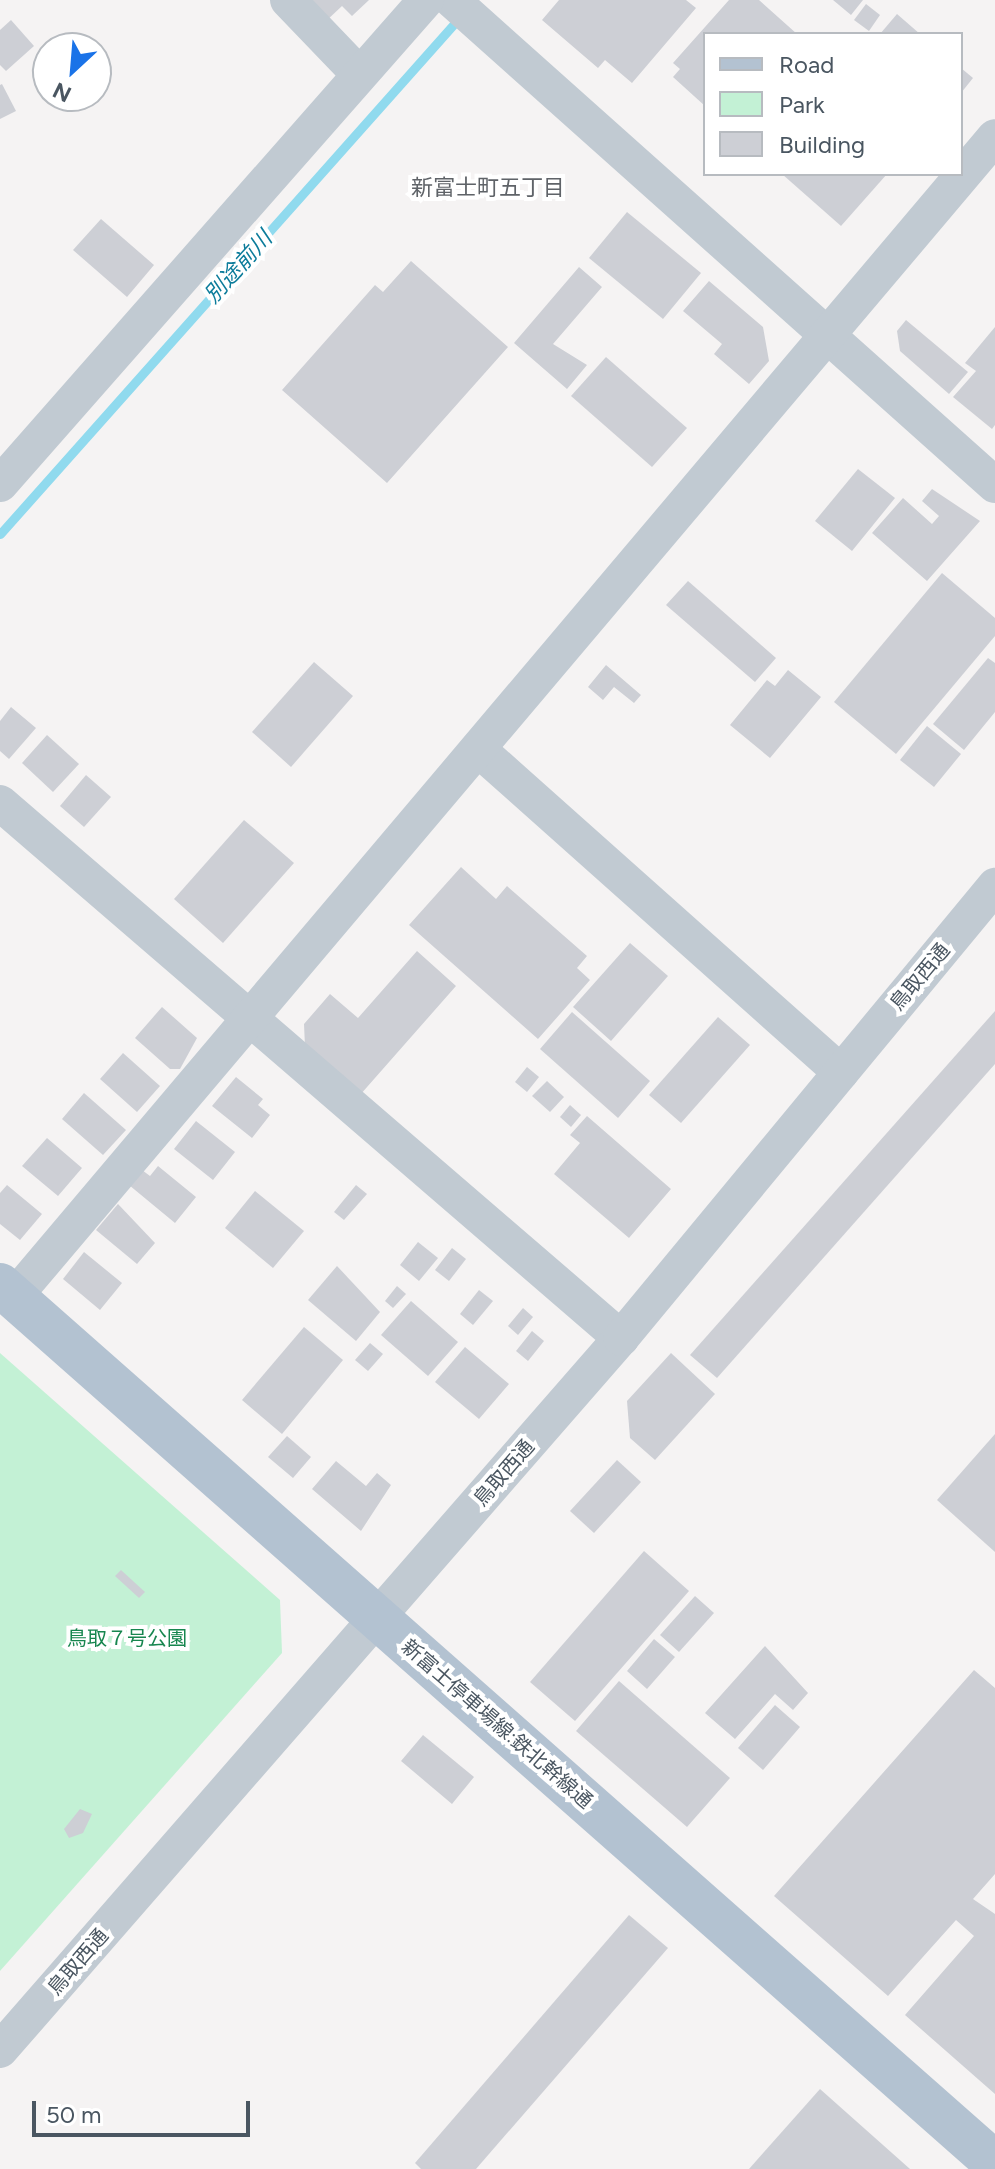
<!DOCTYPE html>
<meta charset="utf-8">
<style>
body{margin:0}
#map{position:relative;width:995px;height:2169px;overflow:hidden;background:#f5f3f3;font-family:Figtree,"Noto Sans JP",sans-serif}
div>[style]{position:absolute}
.green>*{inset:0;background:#c3f1d5}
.stream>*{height:9px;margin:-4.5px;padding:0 4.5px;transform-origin:4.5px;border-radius:4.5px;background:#90daee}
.building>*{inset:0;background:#cdcfd5}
.minor>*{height:36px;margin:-18px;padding:0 18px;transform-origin:18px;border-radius:18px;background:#c1cad2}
.major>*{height:44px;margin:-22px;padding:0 22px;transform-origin:22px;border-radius:22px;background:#b3c2d1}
span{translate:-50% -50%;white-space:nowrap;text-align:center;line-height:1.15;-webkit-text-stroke:8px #fff;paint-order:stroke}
.street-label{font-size:20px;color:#4a5661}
.park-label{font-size:20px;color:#17864f}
.neighbourhood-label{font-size:22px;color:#5f6368}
.water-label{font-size:22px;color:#0c7c9b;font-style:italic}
.legend{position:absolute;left:703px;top:32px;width:260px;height:144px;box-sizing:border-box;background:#fff;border:2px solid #b7bbc0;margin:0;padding:10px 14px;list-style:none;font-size:24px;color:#4a5661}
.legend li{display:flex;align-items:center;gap:16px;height:40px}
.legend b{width:40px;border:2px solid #b7bbc0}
.north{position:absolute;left:32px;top:32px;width:80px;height:80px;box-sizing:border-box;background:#fff;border:2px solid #b7bbc0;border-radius:50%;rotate:206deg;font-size:22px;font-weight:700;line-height:32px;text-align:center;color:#4a5661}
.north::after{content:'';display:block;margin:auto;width:28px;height:36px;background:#1a73e8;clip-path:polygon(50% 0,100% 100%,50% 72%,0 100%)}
.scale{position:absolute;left:32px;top:2101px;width:218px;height:36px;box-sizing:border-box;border:4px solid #4a5661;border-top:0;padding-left:10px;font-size:24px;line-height:28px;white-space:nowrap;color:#4a5661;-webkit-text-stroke:6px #fff;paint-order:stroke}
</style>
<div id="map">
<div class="green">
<div style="clip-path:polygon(0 1353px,280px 1600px,282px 1653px,0 1971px)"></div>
</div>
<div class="stream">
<div style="left:0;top:534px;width:693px;rotate:-48.33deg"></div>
</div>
<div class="building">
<div style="clip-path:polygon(305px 0,369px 0,352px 16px,342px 6px,325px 22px)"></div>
<div style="clip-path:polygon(559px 0,686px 0,696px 8px,632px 83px,605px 60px,598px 68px,542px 20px)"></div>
<div style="clip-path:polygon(729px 0,759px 0,797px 34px,705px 34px,705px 106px,673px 77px,680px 69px,673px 63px)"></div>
<div style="clip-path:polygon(833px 0,863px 0,851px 15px)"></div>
<div style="clip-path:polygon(866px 4px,880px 15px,869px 31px,854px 20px)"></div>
<div style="clip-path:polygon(897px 14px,920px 34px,880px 34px)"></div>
<div style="clip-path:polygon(11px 20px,34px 46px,6px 71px,0 65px,0 30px)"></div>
<div style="clip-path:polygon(961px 68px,973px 78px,961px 93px)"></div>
<div style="clip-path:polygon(2px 84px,16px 111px,0 119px,0 85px)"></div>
<div style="clip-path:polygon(782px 174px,887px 174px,841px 226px)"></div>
<div style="clip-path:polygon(627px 212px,701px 273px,663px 319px,589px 258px)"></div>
<div style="clip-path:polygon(101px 219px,154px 265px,127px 297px,73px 250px)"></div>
<div style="clip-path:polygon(411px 261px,508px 347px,387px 483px,282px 390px,375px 285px,383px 292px)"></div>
<div style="clip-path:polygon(579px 267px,602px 287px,553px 344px,587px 365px,567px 389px,514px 343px)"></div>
<div style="clip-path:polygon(709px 281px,763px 327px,769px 361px,749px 384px,714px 354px,722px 344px,683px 311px)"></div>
<div style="clip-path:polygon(906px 320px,968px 372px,949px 394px,900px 351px,897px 331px)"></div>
<div style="clip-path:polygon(995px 327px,995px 425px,992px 429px,953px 397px,976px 371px,965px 363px)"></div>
<div style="clip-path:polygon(606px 357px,687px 428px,652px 467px,571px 396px)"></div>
<div style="clip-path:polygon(858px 469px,895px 498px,852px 551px,815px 521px)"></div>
<div style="clip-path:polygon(932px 489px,980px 521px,927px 581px,872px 533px,903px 498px,932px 524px,939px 516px,922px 501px)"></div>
<div style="clip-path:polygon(942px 573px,995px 618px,995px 636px,896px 754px,834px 702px)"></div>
<div style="clip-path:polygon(688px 581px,776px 658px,755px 682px,666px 605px)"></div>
<div style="clip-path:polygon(988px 658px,995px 663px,995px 712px,964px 750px,933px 724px)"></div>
<div style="clip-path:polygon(314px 662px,353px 696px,291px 767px,252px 732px)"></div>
<div style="clip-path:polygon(606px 665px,641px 695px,634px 703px,614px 687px,603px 700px,588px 687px)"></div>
<div style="clip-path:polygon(788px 670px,821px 697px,770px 758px,730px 725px,767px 680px,775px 686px)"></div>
<div style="clip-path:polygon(11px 707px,36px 728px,9px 759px,0 751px,0 721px)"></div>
<div style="clip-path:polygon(927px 726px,961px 754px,934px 787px,900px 760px)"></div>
<div style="clip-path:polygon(47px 735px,79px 764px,53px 792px,22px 763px)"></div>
<div style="clip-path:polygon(86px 775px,111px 797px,84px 827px,60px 806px)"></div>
<div style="clip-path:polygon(244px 820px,294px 863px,223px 943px,174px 899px)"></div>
<div style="clip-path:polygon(461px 867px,496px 899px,507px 886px,587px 956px,577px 968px,590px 980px,538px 1039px,409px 925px)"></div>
<div style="clip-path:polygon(630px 943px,668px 976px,611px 1041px,573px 1007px)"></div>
<div style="clip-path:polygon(417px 951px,456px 986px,360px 1095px,305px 1047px,304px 1024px,330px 994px,358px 1018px)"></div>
<div style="clip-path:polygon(162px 1007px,197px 1038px,180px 1069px,170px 1069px,135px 1038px)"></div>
<div style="clip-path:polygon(995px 1011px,995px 1064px,717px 1378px,690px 1355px)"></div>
<div style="clip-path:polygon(572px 1012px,650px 1081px,618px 1118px,540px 1049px)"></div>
<div style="clip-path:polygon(718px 1017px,750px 1045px,681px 1123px,649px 1095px)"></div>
<div style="clip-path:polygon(123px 1053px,160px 1086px,137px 1112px,100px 1079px)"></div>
<div style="clip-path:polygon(527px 1067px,539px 1077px,527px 1092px,515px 1082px)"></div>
<div style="clip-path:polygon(236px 1077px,263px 1099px,258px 1105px,270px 1115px,252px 1138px,212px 1106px)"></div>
<div style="clip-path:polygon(547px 1081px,564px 1097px,550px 1112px,532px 1096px)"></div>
<div style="clip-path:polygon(84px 1093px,126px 1130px,103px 1155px,62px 1119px)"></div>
<div style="clip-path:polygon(570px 1105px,581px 1115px,571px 1127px,560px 1117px)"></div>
<div style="clip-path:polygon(587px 1116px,671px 1189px,629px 1238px,554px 1174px,580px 1143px,570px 1135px)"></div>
<div style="clip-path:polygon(196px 1121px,235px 1152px,213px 1180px,174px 1149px)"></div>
<div style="clip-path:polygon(47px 1138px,82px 1168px,58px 1196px,22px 1166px)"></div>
<div style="clip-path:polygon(158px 1166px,196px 1197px,175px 1223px,129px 1185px,142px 1170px,150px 1176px)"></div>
<div style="clip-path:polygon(7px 1185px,42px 1214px,20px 1240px,0 1224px,0 1193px)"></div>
<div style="clip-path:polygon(356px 1185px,367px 1194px,344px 1220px,334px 1212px)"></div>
<div style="clip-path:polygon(255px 1191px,304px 1231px,273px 1268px,225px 1228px)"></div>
<div style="clip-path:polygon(118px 1204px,155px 1243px,137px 1264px,96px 1230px)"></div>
<div style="clip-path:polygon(418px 1242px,438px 1258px,419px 1281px,400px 1265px)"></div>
<div style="clip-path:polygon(452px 1248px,466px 1259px,449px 1281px,435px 1270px)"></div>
<div style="clip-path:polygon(84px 1252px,122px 1283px,100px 1310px,63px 1279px)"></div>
<div style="clip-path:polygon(337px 1266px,380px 1312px,356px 1341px,308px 1300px)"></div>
<div style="clip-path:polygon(397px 1286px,406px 1294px,393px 1308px,385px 1301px)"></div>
<div style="clip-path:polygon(479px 1290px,493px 1301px,473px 1325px,460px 1314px)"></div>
<div style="clip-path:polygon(411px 1301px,458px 1342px,428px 1376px,381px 1335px)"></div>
<div style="clip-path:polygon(523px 1308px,533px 1317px,518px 1335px,508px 1326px)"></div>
<div style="clip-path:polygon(304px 1327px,343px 1360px,282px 1434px,242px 1400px)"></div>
<div style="clip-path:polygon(532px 1331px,544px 1341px,528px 1361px,516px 1351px)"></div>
<div style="clip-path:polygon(370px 1343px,383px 1354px,368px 1371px,355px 1360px)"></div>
<div style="clip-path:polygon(465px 1347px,509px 1384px,479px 1419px,435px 1382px)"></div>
<div style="clip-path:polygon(671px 1353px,715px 1394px,655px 1460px,630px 1438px,627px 1401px)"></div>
<div style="clip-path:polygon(995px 1434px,995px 1552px,937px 1500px)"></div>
<div style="clip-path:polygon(287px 1436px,311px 1457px,293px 1478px,268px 1457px)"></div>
<div style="clip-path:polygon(617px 1460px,641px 1482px,594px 1533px,570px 1511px)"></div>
<div style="clip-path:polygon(336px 1461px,366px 1486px,377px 1473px,391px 1485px,361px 1531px,312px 1489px)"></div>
<div style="clip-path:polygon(644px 1551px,689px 1591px,575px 1721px,530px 1682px)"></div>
<div style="clip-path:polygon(121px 1570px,145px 1592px,139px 1598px,115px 1576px)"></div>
<div style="clip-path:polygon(695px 1596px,714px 1613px,679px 1652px,660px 1635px)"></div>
<div style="clip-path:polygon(654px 1639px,675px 1657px,647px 1689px,627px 1671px)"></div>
<div style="clip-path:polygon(765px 1646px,808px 1693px,793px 1710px,775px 1694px,735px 1739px,705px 1713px)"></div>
<div style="clip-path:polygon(974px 1670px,995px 1688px,995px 1874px,973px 1899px,995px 1914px,995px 2094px,905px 2015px,974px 1936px,956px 1920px,888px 1996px,774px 1896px)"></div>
<div style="clip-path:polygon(619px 1681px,730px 1778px,687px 1827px,576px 1731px)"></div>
<div style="clip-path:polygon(775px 1705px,800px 1727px,763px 1770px,738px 1748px)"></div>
<div style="clip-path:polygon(423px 1735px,474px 1777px,452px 1804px,401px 1761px)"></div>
<div style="clip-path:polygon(80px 1809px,92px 1814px,83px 1833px,69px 1838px,64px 1829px)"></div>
<div style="clip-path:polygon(629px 1915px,668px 1948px,476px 2169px,421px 2169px,415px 2163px)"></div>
<div style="clip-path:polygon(820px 2089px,910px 2169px,749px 2169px)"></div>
</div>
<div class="minor">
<div style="left:288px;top:0;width:103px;rotate:46.2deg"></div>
<div style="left:452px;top:0;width:728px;rotate:41.77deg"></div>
<div style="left:0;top:484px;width:645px;rotate:-48.65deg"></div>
<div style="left:478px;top:749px;width:486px;rotate:41.7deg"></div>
<div style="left:0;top:803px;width:820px;rotate:40.75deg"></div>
<div style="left:14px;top:1297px;width:1519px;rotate:-49.78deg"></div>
<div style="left:0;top:2050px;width:945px;rotate:-48.91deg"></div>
<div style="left:621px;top:1338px;width:587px;rotate:-50.39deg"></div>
</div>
<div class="major">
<div style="left:0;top:1285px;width:1327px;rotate:41.43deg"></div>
</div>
<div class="street-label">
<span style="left:920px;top:977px;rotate:-50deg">鳥取西通</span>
<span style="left:504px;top:1473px;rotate:-49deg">鳥取西通</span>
<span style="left:497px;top:1724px;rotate:41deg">新富士停車場線:鉄北幹線通</span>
<span style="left:78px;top:1962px;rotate:-49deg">鳥取西通</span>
</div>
<div class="park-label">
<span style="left:127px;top:1638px">鳥取７号公園</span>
</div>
<div class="neighbourhood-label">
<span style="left:488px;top:188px">新富士町五丁目</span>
</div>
<div class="water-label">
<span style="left:238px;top:267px;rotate:-48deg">別途前川</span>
</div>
<ul class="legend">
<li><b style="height:10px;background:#b3c2d1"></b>Road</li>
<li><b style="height:22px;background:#c3f1d5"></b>Park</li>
<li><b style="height:22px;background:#cdcfd5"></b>Building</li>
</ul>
<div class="north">N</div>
<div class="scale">50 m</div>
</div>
